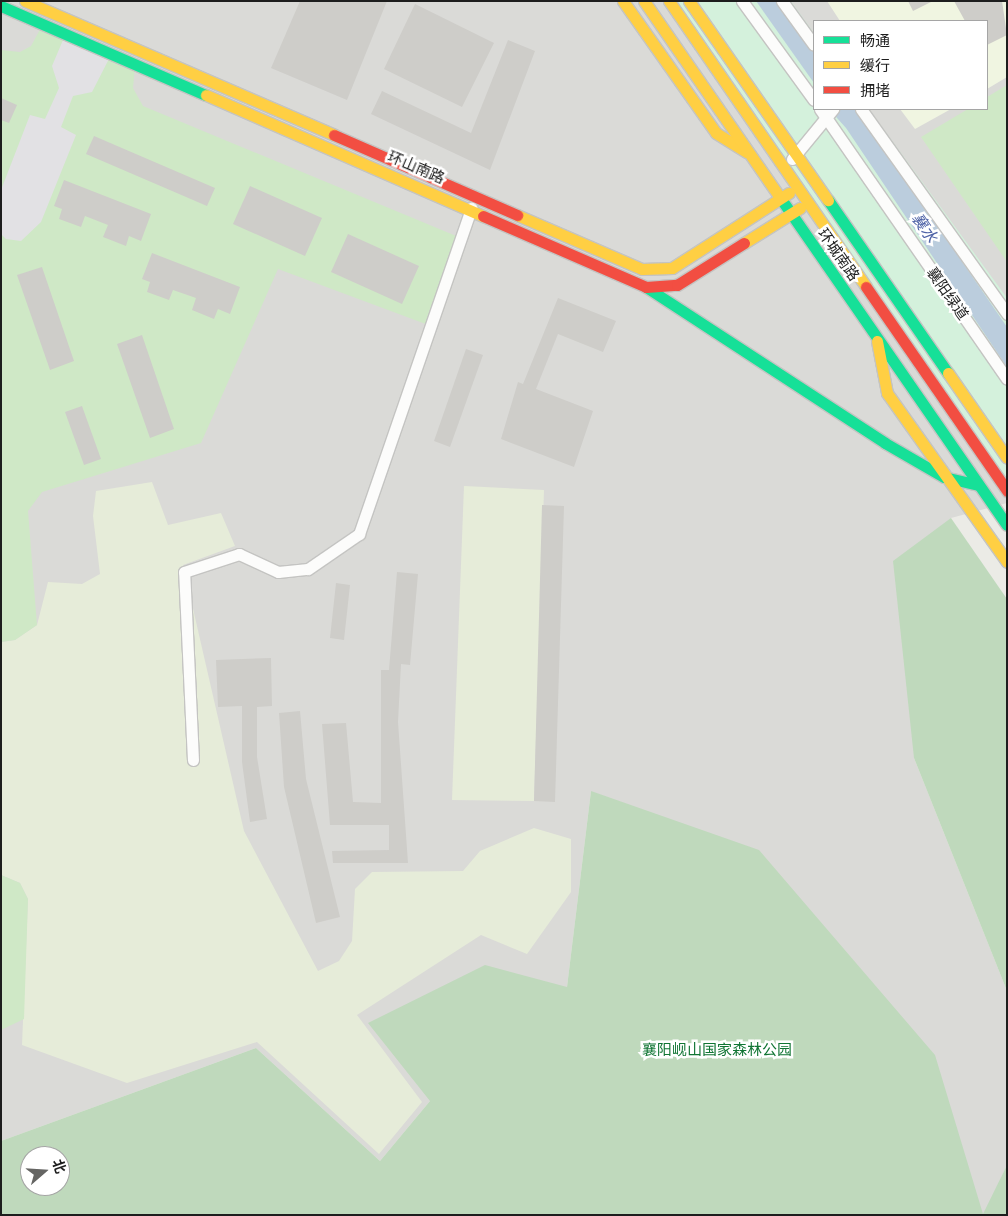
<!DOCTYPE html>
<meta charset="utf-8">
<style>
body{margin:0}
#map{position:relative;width:1008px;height:1216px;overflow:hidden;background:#ebebe6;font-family:Signika,"Noto Sans SC",sans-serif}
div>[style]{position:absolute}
.residential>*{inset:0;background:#dadad7}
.education>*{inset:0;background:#f0f5e1}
.farmland>*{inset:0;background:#e6ecd9}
.grass>*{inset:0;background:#cfe8c6}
.forest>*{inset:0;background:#bfd9bc}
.park>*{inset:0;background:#d4f1dc}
.plaza>*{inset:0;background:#e2e1e4}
.water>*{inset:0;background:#bbcddd}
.building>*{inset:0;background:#cecdc9}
.roads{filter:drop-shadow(1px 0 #c4c4c2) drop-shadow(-1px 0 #c4c4c2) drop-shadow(0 1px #c4c4c2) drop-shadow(0 -1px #c4c4c2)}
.street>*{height:11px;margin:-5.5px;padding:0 5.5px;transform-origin:5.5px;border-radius:5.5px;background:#fcfcfb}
.fast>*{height:11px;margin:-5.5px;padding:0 5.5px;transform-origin:5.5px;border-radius:5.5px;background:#16e098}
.slow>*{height:11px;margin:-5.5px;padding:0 5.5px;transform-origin:5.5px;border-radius:5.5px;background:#ffcf43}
.jam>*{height:11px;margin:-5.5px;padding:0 5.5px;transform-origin:5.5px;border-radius:5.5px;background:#f24e42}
span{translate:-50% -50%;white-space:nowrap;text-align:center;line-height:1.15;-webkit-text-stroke:5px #fff;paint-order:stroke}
.street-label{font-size:15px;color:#1d1d1d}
.park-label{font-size:15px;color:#117534}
.water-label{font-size:16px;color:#4f63a7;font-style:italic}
.frame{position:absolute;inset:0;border:2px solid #1d1d1d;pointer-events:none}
.legend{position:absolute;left:813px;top:20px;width:175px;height:90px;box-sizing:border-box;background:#fff;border:1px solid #a5a5a5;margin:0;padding:6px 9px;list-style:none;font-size:15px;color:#1d1d1d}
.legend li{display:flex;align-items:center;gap:10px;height:25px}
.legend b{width:25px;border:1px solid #a5a5a5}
.north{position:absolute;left:20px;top:1146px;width:50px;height:50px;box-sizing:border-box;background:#fff;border:1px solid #a5a5a5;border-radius:50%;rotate:71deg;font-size:14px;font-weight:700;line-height:20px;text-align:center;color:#1d1d1d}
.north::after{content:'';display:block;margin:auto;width:18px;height:22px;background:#656563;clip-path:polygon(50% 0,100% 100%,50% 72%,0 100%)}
</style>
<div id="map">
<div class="residential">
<div style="clip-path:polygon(evenodd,1px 1px,1007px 1px,1007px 503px,951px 518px,914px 758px,1007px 991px,1007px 1165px,984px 1215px,591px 791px,567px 987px,430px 1101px,380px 1161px,256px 1048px,1px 1141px,1px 1px,814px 21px,987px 21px,987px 109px,814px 109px,814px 21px)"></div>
</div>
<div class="education">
<div style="clip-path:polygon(827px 1px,1007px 1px,1007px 77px,987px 89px,987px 21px,840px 21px)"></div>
<div style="clip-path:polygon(900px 109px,951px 109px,915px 129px)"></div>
</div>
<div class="farmland">
<div style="clip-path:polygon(152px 482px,168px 525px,221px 513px,235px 546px,183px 565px,244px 831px,318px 971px,339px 961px,352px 941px,355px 889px,372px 872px,463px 871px,480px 851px,534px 828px,571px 839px,571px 892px,527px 954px,481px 935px,357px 1015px,422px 1102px,379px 1154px,257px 1042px,127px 1083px,22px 1045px,28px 899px,20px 883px,1px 875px,1px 642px,15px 640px,37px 625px,48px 582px,82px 584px,100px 574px,93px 516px,96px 491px)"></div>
<div style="clip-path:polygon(464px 486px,544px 490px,534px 801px,452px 800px)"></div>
</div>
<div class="grass">
<div style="clip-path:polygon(43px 24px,135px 67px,133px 88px,143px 106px,461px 238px,431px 326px,278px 269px,201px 443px,42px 492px,28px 511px,37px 625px,15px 640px,1px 642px,1px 50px,20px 52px,31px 46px)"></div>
<div style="clip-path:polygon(1007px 85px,1007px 262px,921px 137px,968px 109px,987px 109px,987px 97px)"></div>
<div style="clip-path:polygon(1px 875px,20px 883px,28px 899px,24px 1019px,1px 1030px)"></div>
</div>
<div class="forest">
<div style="clip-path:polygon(951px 518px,1007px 599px,1007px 991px,914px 758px,893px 561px)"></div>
<div style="clip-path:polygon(evenodd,591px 791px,759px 850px,935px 1055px,983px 1214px,1007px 1165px,1007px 1215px,1px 1215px,1px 1141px,256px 1048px,380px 1161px,430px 1101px,368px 1023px,485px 965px,567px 987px,591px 791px,30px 1156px,60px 1156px,60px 1186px,30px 1186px,30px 1156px)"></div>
</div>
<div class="park">
<div style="clip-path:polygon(669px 1px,791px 1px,814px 33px,814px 109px,869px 109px,1007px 298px,1007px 491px)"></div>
</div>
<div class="plaza">
<div style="clip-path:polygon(66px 33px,112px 53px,92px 92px,73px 96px,61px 127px,76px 135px,41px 222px,21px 241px,6px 239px,1px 234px,1px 190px,30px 115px,45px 119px,59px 88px,52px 66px)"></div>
</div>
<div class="water">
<div style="clip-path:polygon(756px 1px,780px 1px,814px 50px,814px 83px)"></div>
<div style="clip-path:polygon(829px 109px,857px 109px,1007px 327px,1007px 367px,846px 128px)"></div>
</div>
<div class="building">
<div style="clip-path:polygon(300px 1px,387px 1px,347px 100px,271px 68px)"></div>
<div style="clip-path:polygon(908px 1px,933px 1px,913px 11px)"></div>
<div style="clip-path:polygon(954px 1px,1002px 1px,1007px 35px,987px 45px,987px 21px,965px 21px)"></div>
<div style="clip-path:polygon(415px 4px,494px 43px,462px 107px,384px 69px)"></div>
<div style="clip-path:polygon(508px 40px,535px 51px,490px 170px,371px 114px,382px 91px,471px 133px)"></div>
<div style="clip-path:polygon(1px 98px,17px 105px,9px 123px,1px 120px)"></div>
<div style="clip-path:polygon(94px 136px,215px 188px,207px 206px,86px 154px)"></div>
<div style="clip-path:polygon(64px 180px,151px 214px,141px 241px,129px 236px,126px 246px,103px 237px,108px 225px,85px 216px,81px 227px,59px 219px,62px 209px,54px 206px)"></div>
<div style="clip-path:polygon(250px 186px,322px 218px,305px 256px,233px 224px)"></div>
<div style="clip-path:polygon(348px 234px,419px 266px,402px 304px,331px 272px)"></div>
<div style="clip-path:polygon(152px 253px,240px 287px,230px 314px,218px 309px,214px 319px,192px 310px,196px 298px,173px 290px,169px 300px,147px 292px,150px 282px,142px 279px)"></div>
<div style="clip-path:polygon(42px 267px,74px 361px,50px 370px,17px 275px)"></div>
<div style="clip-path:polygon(558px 298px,616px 321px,603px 352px,558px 334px,536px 389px,593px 411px,574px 467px,501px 439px,518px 382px,523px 384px)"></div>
<div style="clip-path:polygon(142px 335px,174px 429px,150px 438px,117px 344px)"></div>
<div style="clip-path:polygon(466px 349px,483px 355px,450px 447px,434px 441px)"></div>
<div style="clip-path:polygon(82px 406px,101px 459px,84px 465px,65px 412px)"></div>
<div style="clip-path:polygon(542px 505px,564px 506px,555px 802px,534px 801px)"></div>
<div style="clip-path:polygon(397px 572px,418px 574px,410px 665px,401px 664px,398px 722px,408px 863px,333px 863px,332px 851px,389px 850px,389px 825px,330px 825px,322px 724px,346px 723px,353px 802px,381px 803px,381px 670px,389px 670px)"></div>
<div style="clip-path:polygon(336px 583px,350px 585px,344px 640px,330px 638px)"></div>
<div style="clip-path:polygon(271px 658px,272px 706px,257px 707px,257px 757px,267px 819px,250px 822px,242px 762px,242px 706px,218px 707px,216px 660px)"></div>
<div style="clip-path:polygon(300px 711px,306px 779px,340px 917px,316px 923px,284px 787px,279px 713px)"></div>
</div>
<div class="roads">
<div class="street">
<div style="left:742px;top:1px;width:122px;rotate:54deg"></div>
<div style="left:782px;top:1px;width:54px;rotate:54deg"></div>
<div style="left:820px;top:109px;width:328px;rotate:55.3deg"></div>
<div style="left:861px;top:109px;width:252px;rotate:54.5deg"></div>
<div style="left:792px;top:159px;width:65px;rotate:-50.6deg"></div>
<div style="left:193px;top:760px;width:188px;rotate:-92.7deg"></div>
<div style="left:184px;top:572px;width:58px;rotate:-18.1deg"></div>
<div style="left:239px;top:554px;width:43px;rotate:24.8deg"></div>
<div style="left:278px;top:572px;width:30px;rotate:-6deg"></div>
<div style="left:308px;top:569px;width:62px;rotate:-34.5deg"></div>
<div style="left:359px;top:534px;width:345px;rotate:-71deg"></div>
</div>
<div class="fast">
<div style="left:1px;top:6px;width:223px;rotate:23.5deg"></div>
<div style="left:779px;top:196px;width:400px;rotate:55.3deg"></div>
<div style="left:828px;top:200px;width:211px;rotate:55.3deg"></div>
<div style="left:646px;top:287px;width:285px;rotate:33.1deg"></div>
<div style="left:885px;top:443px;width:68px;rotate:30deg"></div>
<div style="left:944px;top:477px;width:35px;rotate:13deg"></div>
</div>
<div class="slow">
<div style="left:25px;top:1px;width:337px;rotate:23.4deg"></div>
<div style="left:623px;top:1px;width:161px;rotate:54.8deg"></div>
<div style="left:716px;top:133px;width:36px;rotate:32deg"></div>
<div style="left:644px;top:1px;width:237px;rotate:55.3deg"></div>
<div style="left:669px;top:1px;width:347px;rotate:55.4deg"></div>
<div style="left:689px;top:1px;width:243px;rotate:55.1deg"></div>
<div style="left:206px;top:95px;width:302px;rotate:23.6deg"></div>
<div style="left:517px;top:215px;width:136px;rotate:23.4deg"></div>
<div style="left:642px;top:269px;width:30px;rotate:-2deg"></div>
<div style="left:672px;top:268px;width:139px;rotate:-32.7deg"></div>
<div style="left:744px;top:243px;width:66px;rotate:-32deg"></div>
<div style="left:877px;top:341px;width:53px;rotate:79.1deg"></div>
<div style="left:887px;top:393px;width:207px;rotate:54.6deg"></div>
<div style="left:948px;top:373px;width:103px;rotate:55.2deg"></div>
</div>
<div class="jam">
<div style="left:334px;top:135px;width:200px;rotate:23.6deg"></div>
<div style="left:483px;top:216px;width:178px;rotate:23.5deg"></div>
<div style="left:646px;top:287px;width:31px;rotate:-4deg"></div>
<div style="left:677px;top:285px;width:79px;rotate:-32.1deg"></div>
<div style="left:866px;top:287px;width:248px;rotate:55.3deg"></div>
</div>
</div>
<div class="street-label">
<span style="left:416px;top:168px;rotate:23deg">环山南路</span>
<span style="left:838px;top:255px;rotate:55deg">环城南路</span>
<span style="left:947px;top:294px;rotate:55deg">襄阳绿道</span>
</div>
<div class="park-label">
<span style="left:717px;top:1051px">襄阳岘山国家森林公园</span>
</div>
<div class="water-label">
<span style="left:924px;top:228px;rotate:55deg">襄水</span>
</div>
<div class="frame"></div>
<ul class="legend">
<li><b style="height:6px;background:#16e098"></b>畅通</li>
<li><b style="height:6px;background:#ffcf43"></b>缓行</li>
<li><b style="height:6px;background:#f24e42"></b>拥堵</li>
</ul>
<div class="north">北</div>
</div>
